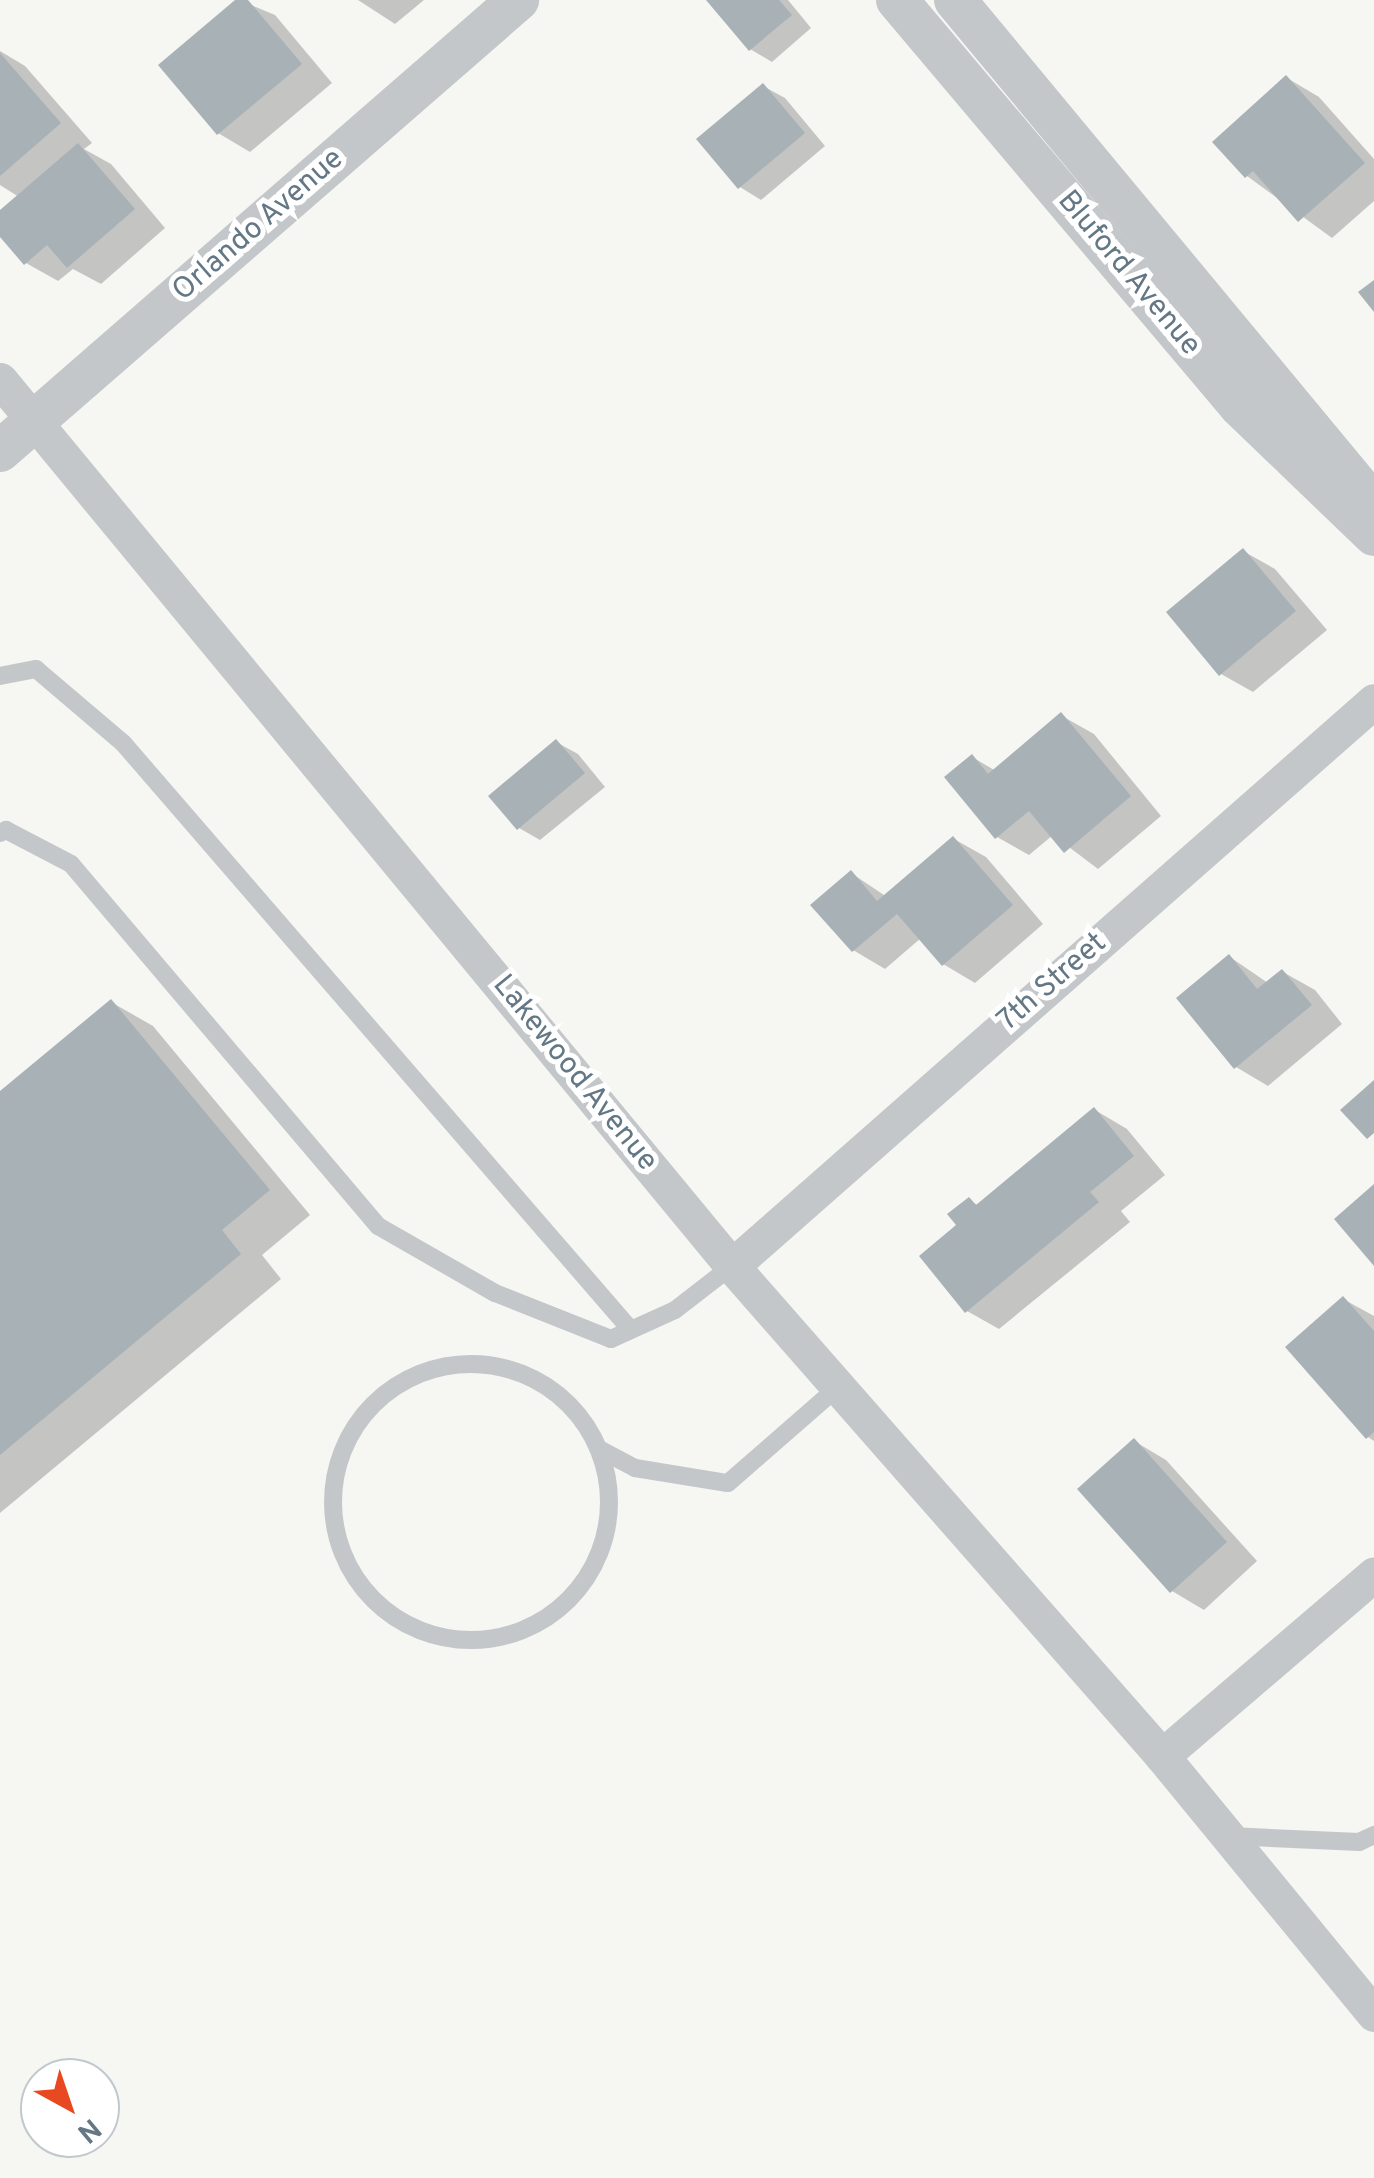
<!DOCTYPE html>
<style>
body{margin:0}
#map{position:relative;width:1374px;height:2178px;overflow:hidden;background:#f6f6f3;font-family:Overpass,sans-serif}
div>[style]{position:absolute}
.shadow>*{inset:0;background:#0003}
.building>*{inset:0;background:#a8b1b6}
.service>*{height:18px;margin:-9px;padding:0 9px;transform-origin:9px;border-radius:9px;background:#c3c7ca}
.service>.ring{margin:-9px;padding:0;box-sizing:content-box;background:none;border:18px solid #c3c7ca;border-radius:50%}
.minor>*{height:35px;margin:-17.5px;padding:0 17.5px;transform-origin:17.5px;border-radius:17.5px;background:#c3c7ca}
.tertiary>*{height:42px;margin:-21px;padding:0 21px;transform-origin:21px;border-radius:21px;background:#c3c7ca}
span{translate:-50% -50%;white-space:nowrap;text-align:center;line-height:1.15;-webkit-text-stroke:10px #fff;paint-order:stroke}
.street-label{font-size:30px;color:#647785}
.north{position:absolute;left:20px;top:2058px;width:100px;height:100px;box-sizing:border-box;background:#fff;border:2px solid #c1c9ce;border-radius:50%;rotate:140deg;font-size:28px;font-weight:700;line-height:40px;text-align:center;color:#647785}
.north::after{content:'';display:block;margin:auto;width:35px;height:45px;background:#e84921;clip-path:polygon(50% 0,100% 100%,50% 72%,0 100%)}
</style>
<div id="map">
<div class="shadow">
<div style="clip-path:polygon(239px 0,275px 15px,332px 83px,250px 152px,218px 133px)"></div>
<div style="clip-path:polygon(358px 0,424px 0,395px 24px)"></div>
<div style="clip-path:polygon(709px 0,788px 0,811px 28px,772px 62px,750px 49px)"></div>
<div style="clip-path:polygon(0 51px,25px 66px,92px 143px,84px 149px,111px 164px,165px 228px,101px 284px,73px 269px,58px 281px,26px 263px,0 233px,0 213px,19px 197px,0 185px)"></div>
<div style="clip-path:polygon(1287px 78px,1319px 97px,1374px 159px,1374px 201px,1332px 238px,1247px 176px)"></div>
<div style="clip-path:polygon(763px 86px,785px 98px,825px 146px,761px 200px,740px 187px)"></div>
<div style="clip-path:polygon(1243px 551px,1275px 569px,1327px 630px,1253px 692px,1221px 674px)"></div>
<div style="clip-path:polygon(1062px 716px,1094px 734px,1161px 816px,1098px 869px,1053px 835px,1029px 855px,997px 837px,972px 757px,996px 771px)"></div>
<div style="clip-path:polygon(556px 742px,578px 754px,605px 787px,540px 840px,519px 828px)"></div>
<div style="clip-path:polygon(954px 839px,986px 857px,1043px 924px,975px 983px,943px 964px,921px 938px,885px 969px,853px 950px,851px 873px,887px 897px)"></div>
<div style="clip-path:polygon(1230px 957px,1268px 983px,1283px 972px,1315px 990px,1342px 1024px,1268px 1086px,1236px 1067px)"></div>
<div style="clip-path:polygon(111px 1002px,153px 1026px,310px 1215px,262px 1255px,281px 1279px,0 1513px,0 1093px)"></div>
<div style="clip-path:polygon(1095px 1110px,1127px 1129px,1165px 1175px,1121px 1211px,1130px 1222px,999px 1329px,967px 1311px,960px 1225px,969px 1200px,979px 1206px)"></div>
<div style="clip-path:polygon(1343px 1299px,1374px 1316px,1374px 1441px,1368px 1437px)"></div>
<div style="clip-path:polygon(1134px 1441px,1166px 1460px,1257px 1561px,1204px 1610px,1172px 1591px)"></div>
</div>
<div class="building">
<div style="clip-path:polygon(235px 0,248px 0,302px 64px,217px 135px,158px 65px)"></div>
<div style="clip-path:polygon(706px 0,779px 0,792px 15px,749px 51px)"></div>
<div style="clip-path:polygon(0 53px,61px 123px,0 176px)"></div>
<div style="clip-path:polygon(1286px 75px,1365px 163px,1298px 222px,1253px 171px,1245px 178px,1212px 142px)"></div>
<div style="clip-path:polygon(763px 83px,805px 133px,738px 189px,696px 139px)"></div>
<div style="clip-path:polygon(78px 143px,135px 209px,67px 268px,47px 245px,24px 265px,0 237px,0 210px)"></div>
<div style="clip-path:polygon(1374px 280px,1374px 312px,1358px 292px)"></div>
<div style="clip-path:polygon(1243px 548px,1296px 611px,1219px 676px,1166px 612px)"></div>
<div style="clip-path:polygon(1061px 712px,1131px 796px,1064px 853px,1029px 811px,995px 839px,944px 777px,972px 754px,988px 774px)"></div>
<div style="clip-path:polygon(556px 739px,585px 773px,517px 830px,488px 796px)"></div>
<div style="clip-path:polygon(953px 836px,1013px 905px,942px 966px,897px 914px,852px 952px,810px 905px,851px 870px,877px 901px)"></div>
<div style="clip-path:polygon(1229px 954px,1257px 989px,1282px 969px,1312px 1005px,1234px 1069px,1176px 998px)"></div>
<div style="clip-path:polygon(111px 999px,270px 1190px,222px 1230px,241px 1254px,0 1455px,0 1091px)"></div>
<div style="clip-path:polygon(1374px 1080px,1374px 1133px,1367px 1139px,1340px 1110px)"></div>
<div style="clip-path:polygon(1094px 1107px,1134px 1156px,1090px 1192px,1099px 1202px,965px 1313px,919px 1256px,956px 1225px,947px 1214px,969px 1197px,976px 1205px)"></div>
<div style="clip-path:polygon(1374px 1184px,1374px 1266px,1334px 1219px)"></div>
<div style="clip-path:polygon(1343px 1296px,1374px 1331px,1374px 1432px,1366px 1439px,1285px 1347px)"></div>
<div style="clip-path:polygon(1134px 1438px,1227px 1542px,1170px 1593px,1077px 1489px)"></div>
</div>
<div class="service">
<div style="left:0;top:676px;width:37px;rotate:-11deg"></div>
<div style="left:36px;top:669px;width:114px;rotate:40.4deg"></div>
<div style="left:123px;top:743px;width:776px;rotate:49.13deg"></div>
<div style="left:0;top:833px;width:7px;rotate:-27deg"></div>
<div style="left:6px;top:830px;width:73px;rotate:27.6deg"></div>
<div style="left:71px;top:864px;width:475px;rotate:49.7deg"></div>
<div style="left:378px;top:1226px;width:135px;rotate:29.8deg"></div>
<div style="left:495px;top:1293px;width:125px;rotate:21.6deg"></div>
<div style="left:611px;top:1339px;width:70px;rotate:-24.4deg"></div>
<div style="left:675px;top:1310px;width:72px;rotate:-37.7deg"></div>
<div class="ring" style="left:333px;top:1364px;width:258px;height:258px"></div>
<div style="left:599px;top:1449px;width:41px;rotate:27.8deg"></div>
<div style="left:635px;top:1468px;width:94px;rotate:9.2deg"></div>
<div style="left:728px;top:1483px;width:146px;rotate:-41.1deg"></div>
<div style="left:1230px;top:1836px;width:129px;rotate:2.7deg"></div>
<div style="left:1359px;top:1842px;width:17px;rotate:-25deg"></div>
</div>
<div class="minor">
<div style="left:0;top:380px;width:1149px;rotate:50.44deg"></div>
<div style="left:732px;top:1266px;width:652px;rotate:48.73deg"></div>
<div style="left:1162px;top:1756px;width:334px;rotate:50.6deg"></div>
<div style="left:732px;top:1266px;width:855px;rotate:-41.35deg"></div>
<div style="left:1162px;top:1756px;width:279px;rotate:-40.6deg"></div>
</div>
<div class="tertiary">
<div style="left:897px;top:0;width:531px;rotate:49.81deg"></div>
<div style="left:1240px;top:406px;width:186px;rotate:43.9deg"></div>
<div style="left:955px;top:0;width:656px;rotate:50.32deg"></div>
<div style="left:0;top:451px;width:687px;rotate:-41.04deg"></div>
</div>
<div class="street-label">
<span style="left:259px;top:226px;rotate:-41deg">Orlando Avenue</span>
<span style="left:1128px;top:274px;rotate:50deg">Bluford Avenue</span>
<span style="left:1053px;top:983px;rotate:-41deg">7th Street</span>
<span style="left:574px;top:1074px;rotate:51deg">Lakewood Avenue</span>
</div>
<div class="north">N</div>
</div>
